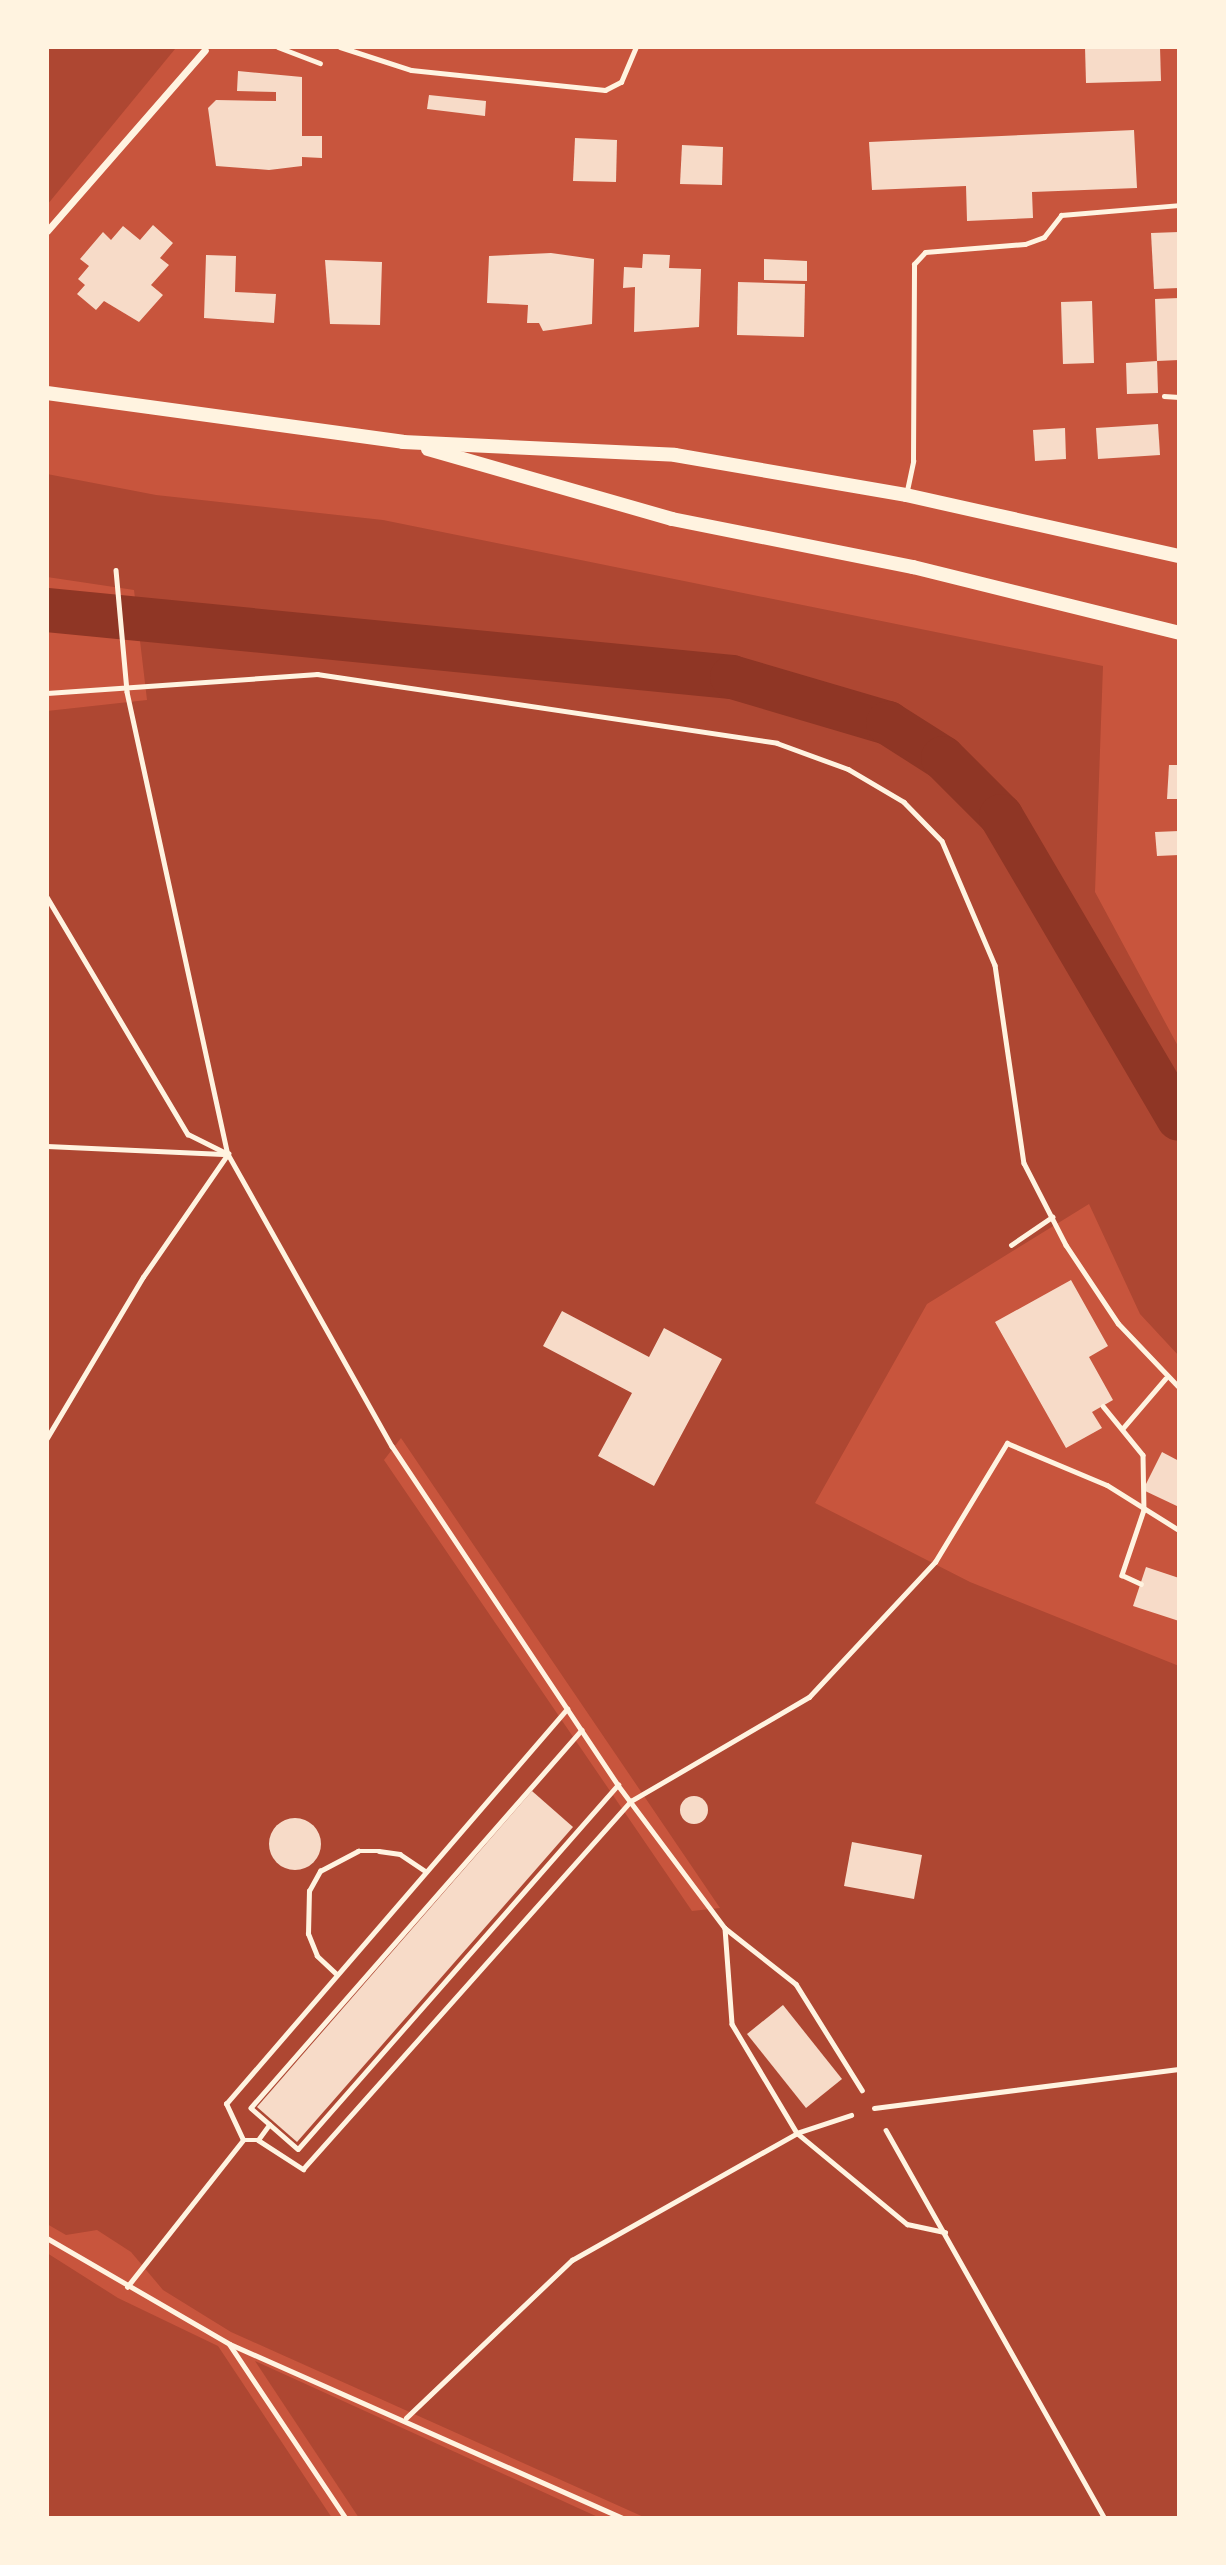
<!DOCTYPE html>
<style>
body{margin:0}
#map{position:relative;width:1226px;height:2565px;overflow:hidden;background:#c8553d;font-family:Quicksand,sans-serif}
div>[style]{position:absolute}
.green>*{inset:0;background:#ae4732}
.canal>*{height:44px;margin:-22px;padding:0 22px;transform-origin:22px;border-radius:22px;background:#8f3625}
.building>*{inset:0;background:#f7dbc8}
.round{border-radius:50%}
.path>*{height:4.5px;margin:-2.25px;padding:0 2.25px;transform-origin:2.25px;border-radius:2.25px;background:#fff3e0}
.service>*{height:5px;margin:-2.5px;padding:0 2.5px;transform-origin:2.5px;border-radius:2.5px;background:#fff3e0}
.minor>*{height:7px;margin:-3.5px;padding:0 3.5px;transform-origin:3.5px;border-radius:3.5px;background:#fff3e0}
.secondary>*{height:14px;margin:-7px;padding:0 7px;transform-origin:7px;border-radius:7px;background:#fff3e0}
span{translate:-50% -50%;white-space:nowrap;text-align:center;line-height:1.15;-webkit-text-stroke:5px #fff3e0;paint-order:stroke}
.frame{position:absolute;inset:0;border:49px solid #fff3e0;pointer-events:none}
</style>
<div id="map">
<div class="green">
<div style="clip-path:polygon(47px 47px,175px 49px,47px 205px)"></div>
<div style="clip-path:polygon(evenodd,47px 474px,156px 495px,383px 520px,1103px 666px,1095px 892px,1179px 1048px,1179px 1356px,1140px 1314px,1089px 1204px,927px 1304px,815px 1503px,970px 1582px,1179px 1666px,1179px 2518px,646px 2518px,231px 2332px,163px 2290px,131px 2252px,97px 2230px,66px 2235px,47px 2224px,47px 711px,147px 700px,134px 590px,47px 577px,47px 474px,401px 1438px,720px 1908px,692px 1911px,384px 1460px,401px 1438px)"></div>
<div style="clip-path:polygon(47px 2253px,118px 2298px,218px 2346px,332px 2518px,47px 2518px)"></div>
<div style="clip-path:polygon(255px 2361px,398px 2426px,600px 2518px,359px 2518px)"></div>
</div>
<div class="canal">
<div style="left:47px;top:610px;width:688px;rotate:5.59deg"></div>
<div style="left:732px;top:677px;width:163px;rotate:16.4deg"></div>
<div style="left:888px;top:723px;width:65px;rotate:32.5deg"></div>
<div style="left:943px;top:758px;width:82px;rotate:45deg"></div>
<div style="left:1001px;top:816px;width:351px;rotate:59.6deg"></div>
</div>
<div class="building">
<div style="clip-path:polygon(1085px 47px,1160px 47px,1161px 81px,1086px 83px)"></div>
<div style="clip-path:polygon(238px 71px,302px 77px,302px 136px,322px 136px,322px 158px,302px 157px,302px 166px,269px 170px,216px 166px,208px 108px,216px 100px,276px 101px,276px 92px,237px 91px)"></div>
<div style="clip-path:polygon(429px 95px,486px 101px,485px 116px,427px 109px)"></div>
<div style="clip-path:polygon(1134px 130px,1137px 188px,1032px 192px,1033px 218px,967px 221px,966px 186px,872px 190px,869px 142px)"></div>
<div style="clip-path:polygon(575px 138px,617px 140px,616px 182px,573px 181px)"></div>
<div style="clip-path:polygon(682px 145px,723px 147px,722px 185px,680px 184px)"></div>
<div style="clip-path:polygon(153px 225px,173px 243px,160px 258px,169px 265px,151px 285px,163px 295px,139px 322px,104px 301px,96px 310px,77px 294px,85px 285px,78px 279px,89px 266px,80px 259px,103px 232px,111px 240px,123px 226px,140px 240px)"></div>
<div style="clip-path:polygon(1179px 232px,1179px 288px,1154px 289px,1151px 233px)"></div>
<div style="clip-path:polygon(551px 253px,594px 259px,592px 324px,543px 331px,539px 323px,527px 323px,528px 305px,487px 303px,489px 256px)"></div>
<div style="clip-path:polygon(643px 254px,670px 255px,669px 268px,701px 269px,699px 327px,634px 332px,635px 287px,623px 288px,624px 267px,642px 268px)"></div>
<div style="clip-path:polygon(206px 255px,236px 256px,235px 292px,276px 294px,274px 323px,204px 318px)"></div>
<div style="clip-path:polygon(764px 259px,807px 261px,807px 281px,764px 280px)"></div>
<div style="clip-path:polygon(325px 260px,382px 262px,380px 325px,330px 324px)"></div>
<div style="clip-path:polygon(738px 282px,805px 284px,804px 337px,737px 335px)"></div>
<div style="clip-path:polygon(1179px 298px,1179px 360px,1157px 361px,1155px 299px)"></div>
<div style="clip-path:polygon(1092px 301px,1094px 363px,1063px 364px,1061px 302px)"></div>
<div style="clip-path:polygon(1157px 361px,1158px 393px,1127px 394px,1126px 363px)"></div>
<div style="clip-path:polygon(1158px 424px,1160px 455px,1098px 459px,1096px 428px)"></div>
<div style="clip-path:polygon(1065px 428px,1066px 459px,1035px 461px,1033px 430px)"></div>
<div style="clip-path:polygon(1169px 765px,1179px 765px,1179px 799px,1167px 799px)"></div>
<div style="clip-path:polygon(1179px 831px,1179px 855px,1157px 856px,1155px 832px)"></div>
<div style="clip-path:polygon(1071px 1280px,1108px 1346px,1089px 1357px,1113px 1400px,1092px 1412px,1102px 1428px,1066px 1448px,995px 1322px)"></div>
<div style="clip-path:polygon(562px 1311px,649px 1357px,664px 1328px,722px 1359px,654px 1486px,598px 1456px,632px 1393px,543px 1346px)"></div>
<div style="clip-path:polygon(1162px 1452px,1179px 1461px,1179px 1507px,1143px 1490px)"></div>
<div style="clip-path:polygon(1146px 1567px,1179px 1578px,1179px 1621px,1133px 1606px)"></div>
<div style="clip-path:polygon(532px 1791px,573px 1827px,297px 2142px,257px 2107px)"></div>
<div class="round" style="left:680px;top:1796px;width:28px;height:28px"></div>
<div class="round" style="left:269px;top:1818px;width:52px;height:52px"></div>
<div style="clip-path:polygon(852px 1842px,922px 1855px,914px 1899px,844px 1886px)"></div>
<div style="clip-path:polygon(783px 2005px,842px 2079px,806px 2108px,747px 2034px)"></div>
</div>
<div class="path">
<div style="left:278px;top:47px;width:45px;rotate:20.9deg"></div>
<div style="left:1164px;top:396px;width:15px;rotate:4deg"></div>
<div style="left:116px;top:570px;width:122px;rotate:84.8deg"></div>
<div style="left:127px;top:692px;width:473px;rotate:77.7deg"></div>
<div style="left:228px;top:1154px;width:335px;rotate:60.7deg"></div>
<div style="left:392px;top:1446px;width:407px;rotate:56.3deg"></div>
<div style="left:618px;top:1785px;width:179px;rotate:53.2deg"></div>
<div style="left:725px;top:1928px;width:90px;rotate:38.3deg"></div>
<div style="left:796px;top:1984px;width:125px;rotate:58.1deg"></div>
<div style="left:47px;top:693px;width:271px;rotate:-4deg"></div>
<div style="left:317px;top:674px;width:465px;rotate:8.5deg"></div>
<div style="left:777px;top:743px;width:76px;rotate:20.1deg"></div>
<div style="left:848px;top:769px;width:65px;rotate:30.5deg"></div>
<div style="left:904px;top:802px;width:54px;rotate:45.7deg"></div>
<div style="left:942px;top:841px;width:135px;rotate:66.9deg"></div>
<div style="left:995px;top:965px;width:200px;rotate:81.7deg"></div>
<div style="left:1024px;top:1163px;width:92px;rotate:62.9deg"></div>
<div style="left:1066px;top:1245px;width:94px;rotate:56.3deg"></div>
<div style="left:1118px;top:1323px;width:88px;rotate:46.4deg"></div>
<div style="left:47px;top:897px;width:276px;rotate:59.3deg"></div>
<div style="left:188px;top:1134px;width:45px;rotate:26.6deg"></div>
<div style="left:47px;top:1146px;width:176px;rotate:2.6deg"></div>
<div style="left:1011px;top:1245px;width:50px;rotate:-34.3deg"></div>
<div style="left:1103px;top:1406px;width:63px;rotate:50.8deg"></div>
<div style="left:1143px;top:1455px;width:55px;rotate:89deg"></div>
<div style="left:1144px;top:1510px;width:69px;rotate:108.7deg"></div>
<div style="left:1122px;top:1575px;width:21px;rotate:25deg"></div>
<div style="left:1123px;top:1428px;width:65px;rotate:-49.4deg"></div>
<div style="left:47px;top:1438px;width:187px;rotate:-59.2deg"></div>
<div style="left:143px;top:1277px;width:150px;rotate:-55.4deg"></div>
<div style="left:582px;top:1730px;width:502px;rotate:131.21deg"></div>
<div style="left:251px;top:2108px;width:62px;rotate:41.1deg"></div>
<div style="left:298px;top:2149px;width:485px;rotate:-48.7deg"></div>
<div style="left:725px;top:1928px;width:96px;rotate:85.8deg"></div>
<div style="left:732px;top:2024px;width:127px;rotate:59.2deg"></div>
<div style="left:797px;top:2133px;width:143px;rotate:39.6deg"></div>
<div style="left:907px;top:2224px;width:39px;rotate:12deg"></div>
<div style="left:336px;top:1974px;width:26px;rotate:-137deg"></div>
<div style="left:317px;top:1956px;width:24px;rotate:-112deg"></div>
<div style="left:308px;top:1934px;width:43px;rotate:-88.7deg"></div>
<div style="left:309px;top:1891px;width:23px;rotate:-61deg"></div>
<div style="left:320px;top:1871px;width:43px;rotate:-27.8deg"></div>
<div style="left:358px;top:1851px;width:21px"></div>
<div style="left:379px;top:1851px;width:21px;rotate:8deg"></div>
<div style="left:400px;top:1854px;width:30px;rotate:34deg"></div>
<div style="left:886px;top:2130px;width:446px;rotate:60.6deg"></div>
<div style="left:243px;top:2140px;width:40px;rotate:-115deg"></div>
<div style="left:226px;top:2104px;width:522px;rotate:-49.2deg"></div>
<div style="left:258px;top:2140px;width:19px;rotate:-54deg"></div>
<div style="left:47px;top:2238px;width:211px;rotate:30.1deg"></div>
<div style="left:230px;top:2344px;width:430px;rotate:23.9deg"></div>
<div style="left:127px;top:2287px;width:187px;rotate:-51.7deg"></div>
<div style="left:243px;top:2140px;width:15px"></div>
<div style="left:258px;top:2140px;width:54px;rotate:32.8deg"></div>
<div style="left:303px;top:2169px;width:493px;rotate:-48.3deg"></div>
<div style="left:631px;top:1801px;width:206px;rotate:-30.3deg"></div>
<div style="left:809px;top:1697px;width:185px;rotate:-47deg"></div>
<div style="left:935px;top:1562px;width:139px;rotate:-58.8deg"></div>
<div style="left:1007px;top:1443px;width:108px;rotate:22.8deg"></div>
<div style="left:1107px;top:1485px;width:85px;rotate:32deg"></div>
<div style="left:230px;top:2345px;width:208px;rotate:56.2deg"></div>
<div style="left:406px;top:2418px;width:229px;rotate:-43.6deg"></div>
<div style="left:572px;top:2260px;width:258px;rotate:-29.4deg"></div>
<div style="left:797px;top:2133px;width:57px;rotate:-18.4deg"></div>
</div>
<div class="service">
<div style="left:340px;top:47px;width:75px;rotate:17.9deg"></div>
<div style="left:411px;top:70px;width:195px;rotate:5.9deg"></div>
<div style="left:605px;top:90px;width:18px;rotate:-27deg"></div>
<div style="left:621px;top:82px;width:38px;rotate:-67deg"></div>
<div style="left:906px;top:495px;width:35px;rotate:-78deg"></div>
<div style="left:913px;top:461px;width:197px;rotate:-89.7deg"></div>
<div style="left:914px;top:264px;width:16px;rotate:-47deg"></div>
<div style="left:925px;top:252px;width:100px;rotate:-4.6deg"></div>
<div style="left:1025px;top:244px;width:20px;rotate:-20deg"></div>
<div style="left:1044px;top:237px;width:28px;rotate:-52deg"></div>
<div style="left:1061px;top:215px;width:118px;rotate:-4.8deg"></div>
<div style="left:874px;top:2108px;width:307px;rotate:-7.3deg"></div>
</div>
<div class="minor">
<div style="left:47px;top:231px;width:240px;rotate:-48.9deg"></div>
</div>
<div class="secondary">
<div style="left:47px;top:393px;width:359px;rotate:7.8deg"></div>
<div style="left:403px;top:442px;width:272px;rotate:2.7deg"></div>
<div style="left:675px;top:455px;width:234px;rotate:9.8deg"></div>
<div style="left:906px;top:495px;width:280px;rotate:12.6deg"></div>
<div style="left:428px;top:449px;width:254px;rotate:16deg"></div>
<div style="left:672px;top:519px;width:246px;rotate:11.3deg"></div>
<div style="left:913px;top:567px;width:274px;rotate:13.9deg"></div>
</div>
<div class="frame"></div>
</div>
